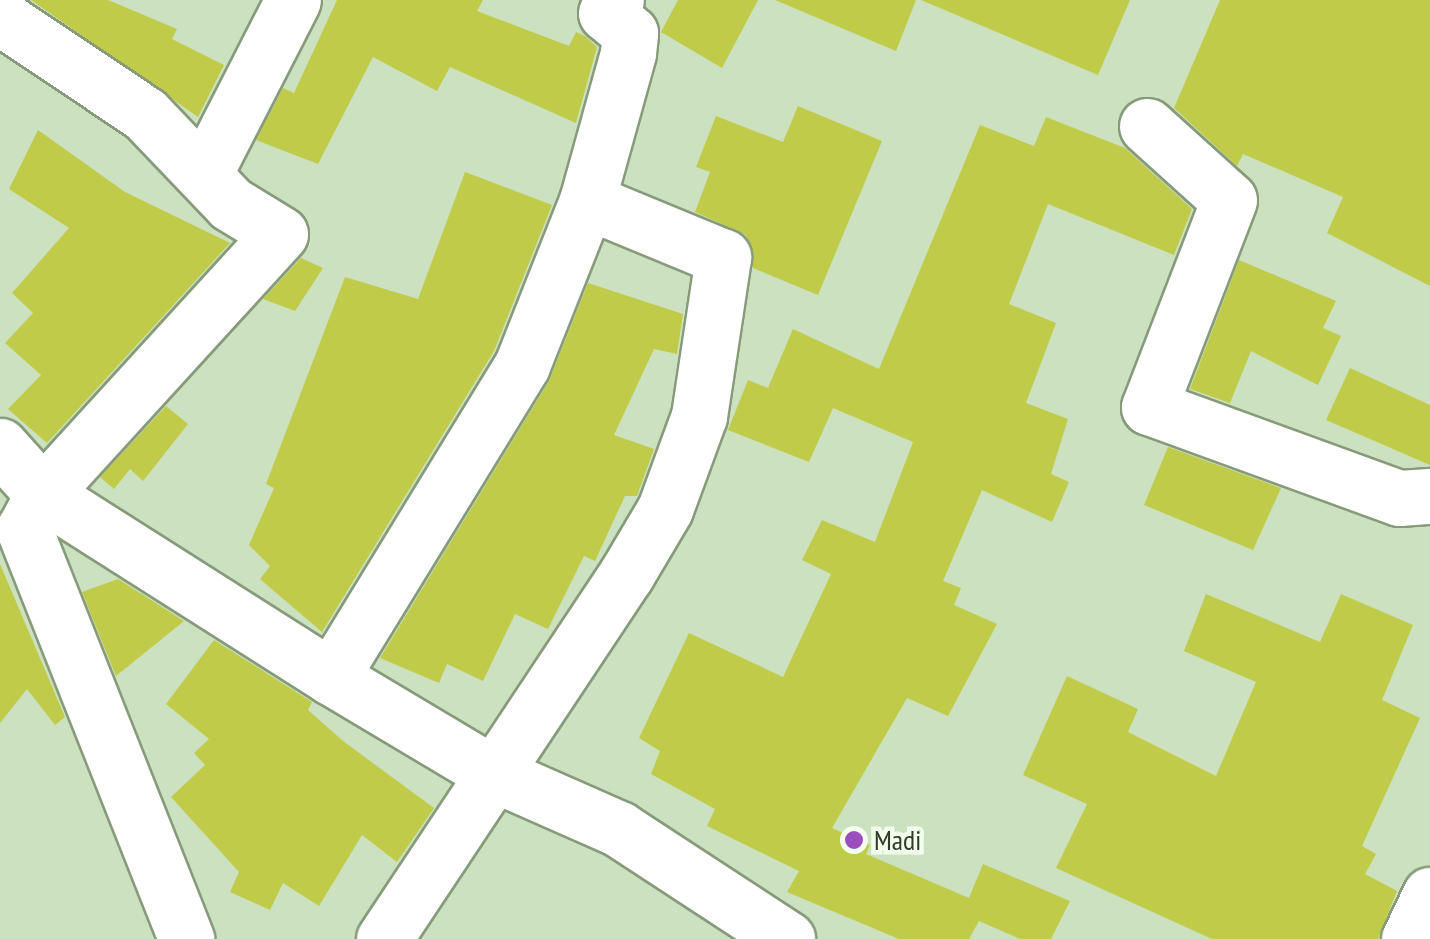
<!DOCTYPE html>
<style>
body{margin:0}
#map{position:relative;width:1430px;height:939px;overflow:hidden;background:#cbe1bf;font-family:"PT Sans Narrow",sans-serif}
div>[style]{position:absolute}
.building>*{inset:0;background:#c0cc49}
.roads{filter:drop-shadow(2px 0 #879b7b) drop-shadow(-2px 0 #879b7b) drop-shadow(0 2px #879b7b) drop-shadow(0 -2px #879b7b)}
.minor>*{height:55px;margin:-27.5px;padding:0 27.5px;transform-origin:27.5px;border-radius:27.5px;background:#fff}
.dots>*{width:28px;height:28px;translate:-50% -50%;box-sizing:border-box;border:5px solid #f3ffed;border-radius:50%}
span{translate:-50% -50%;white-space:nowrap;text-align:center;line-height:1.15;-webkit-text-stroke:9px #f3ffed;paint-order:stroke}
.poi-label{font-size:28px;color:#313a2d}
.left{translate:0 -50%;text-align:left}
</style>
<div id="map">
<div class="building">
<div style="clip-path:polygon(31px 0,108px 0,177px 29px,172px 39px,224px 65px,198px 117px)"></div>
<div style="clip-path:polygon(337px 0,483px 0,477px 11px,569px 46px,576px 32px,585px 36px,597px 47px,576px 123px,450px 67px,437px 91px,373px 57px,318px 164px,256px 140px,283px 88px,294px 93px)"></div>
<div style="clip-path:polygon(678px 0,758px 0,722px 68px,661px 32px)"></div>
<div style="clip-path:polygon(775px 0,916px 0,896px 51px)"></div>
<div style="clip-path:polygon(921px 0,1130px 0,1098px 75px)"></div>
<div style="clip-path:polygon(1220px 0,1430px 0,1430px 286px,1327px 233px,1343px 197px,1243px 154px,1237px 166px,1174px 108px)"></div>
<div style="clip-path:polygon(798px 106px,882px 141px,818px 295px,753px 268px,746px 235px,695px 212px,710px 172px,696px 167px,716px 116px,783px 142px)"></div>
<div style="clip-path:polygon(1046px 117px,1125px 148px,1192px 209px,1174px 255px,1048px 204px,1009px 304px,1056px 323px,1026px 403px,1068px 419px,1051px 474px,1069px 482px,1052px 522px,982px 490px,943px 581px,961px 588px,954px 605px,997px 624px,948px 716px,907px 698px,832px 828px,870px 845px,866px 854px,969px 898px,983px 864px,1070px 901px,1051px 939px,1020px 939px,979px 921px,969px 939px,899px 939px,787px 892px,799px 871px,707px 826px,715px 809px,651px 774px,660px 751px,639px 738px,689px 633px,783px 677px,831px 574px,802px 560px,822px 520px,875px 542px,913px 442px,833px 408px,809px 462px,728px 430px,748px 380px,768px 388px,793px 329px,879px 369px,980px 125px,1034px 146px)"></div>
<div style="clip-path:polygon(38px 130px,125px 192px,230px 243px,47px 443px,8px 409px,41px 375px,5px 343px,33px 313px,12px 293px,69px 228px,9px 189px)"></div>
<div style="clip-path:polygon(465px 172px,552px 205px,494px 351px,322px 632px,260px 579px,270px 566px,249px 545px,274px 488px,266px 484px,345px 277px,418px 299px)"></div>
<div style="clip-path:polygon(301px 258px,323px 268px,295px 311px,263px 299px)"></div>
<div style="clip-path:polygon(1239px 260px,1336px 301px,1323px 328px,1341px 336px,1318px 385px,1251px 351px,1230px 403px,1190px 389px)"></div>
<div style="clip-path:polygon(588px 283px,683px 314px,677px 354px,654px 349px,614px 435px,654px 449px,637px 496px,625px 496px,595px 561px,584px 556px,548px 629px,515px 614px,483px 681px,447px 664px,439px 683px,380px 658px,549px 381px)"></div>
<div style="clip-path:polygon(1350px 368px,1430px 405px,1430px 465px,1326px 420px)"></div>
<div style="clip-path:polygon(166px 406px,188px 424px,143px 481px,130px 469px,114px 489px,100px 477px)"></div>
<div style="clip-path:polygon(1168px 447px,1281px 488px,1253px 550px,1144px 505px)"></div>
<div style="clip-path:polygon(0 564px,65px 717px,55px 725px,27px 689px,0 723px)"></div>
<div style="clip-path:polygon(118px 579px,184px 621px,116px 676px,82px 592px)"></div>
<div style="clip-path:polygon(1206px 594px,1320px 642px,1341px 594px,1413px 625px,1382px 700px,1420px 718px,1362px 846px,1376px 854px,1365px 874px,1397px 891px,1378px 939px,1212px 939px,1056px 868px,1087px 804px,1023px 775px,1067px 676px,1138px 709px,1128px 732px,1216px 776px,1256px 682px,1184px 651px)"></div>
<div style="clip-path:polygon(214px 640px,312px 702px,308px 710px,343px 741px,434px 808px,397px 862px,362px 835px,319px 906px,283px 883px,270px 910px,230px 892px,239px 872px,171px 797px,205px 765px,194px 753px,209px 739px,166px 704px)"></div>
</div>
<div class="roads">
<div class="minor">
<div style="left:0;top:17px;width:174px;rotate:33.8deg"></div>
<div style="left:145px;top:114px;width:124px;rotate:46.3deg"></div>
<div style="left:231px;top:204px;width:57px;rotate:31.5deg"></div>
<div style="left:280px;top:234px;width:352px;rotate:132.4deg"></div>
<div style="left:43px;top:494px;width:40px;rotate:118deg"></div>
<div style="left:24px;top:529px;width:441px;rotate:68.4deg"></div>
<div style="left:1147px;top:126px;width:110px;rotate:42.1deg"></div>
<div style="left:1229px;top:200px;width:222px;rotate:111.1deg"></div>
<div style="left:1149px;top:407px;width:266px;rotate:20deg"></div>
<div style="left:1399px;top:498px;width:31px;rotate:-4deg"></div>
<div style="left:204px;top:174px;width:195px;rotate:-62.9deg"></div>
<div style="left:0;top:446px;width:64px;rotate:48.1deg"></div>
<div style="left:43px;top:494px;width:341px;rotate:32.4deg"></div>
<div style="left:331px;top:677px;width:187px;rotate:30.8deg"></div>
<div style="left:492px;top:773px;width:139px;rotate:23.8deg"></div>
<div style="left:619px;top:829px;width:201px;rotate:33.2deg"></div>
<div style="left:331px;top:677px;width:366px;rotate:-58.5deg"></div>
<div style="left:522px;top:365px;width:176px;rotate:-68.4deg"></div>
<div style="left:587px;top:201px;width:154px;rotate:-74.5deg"></div>
<div style="left:628px;top:53px;width:20px;rotate:-84deg"></div>
<div style="left:630px;top:33px;width:31px;rotate:-140deg"></div>
<div style="left:606px;top:13px;width:16px;rotate:-52deg"></div>
<div style="left:384px;top:939px;width:437px;rotate:-56.4deg"></div>
<div style="left:626px;top:575px;width:77px;rotate:-59.4deg"></div>
<div style="left:665px;top:509px;width:99px;rotate:-69.9deg"></div>
<div style="left:699px;top:416px;width:161px;rotate:-81.4deg"></div>
<div style="left:723px;top:257px;width:147px;rotate:-157.6deg"></div>
<div style="left:1409px;top:939px;width:49px;rotate:-64.5deg"></div>
</div>
</div>
<div class="dots">
<div style="left:854px;top:840px;background:#9c4dbe"></div>
</div>
<div class="poi-label">
<span class="left" style="left:874px;top:840px">Madi</span>
</div>
</div>
